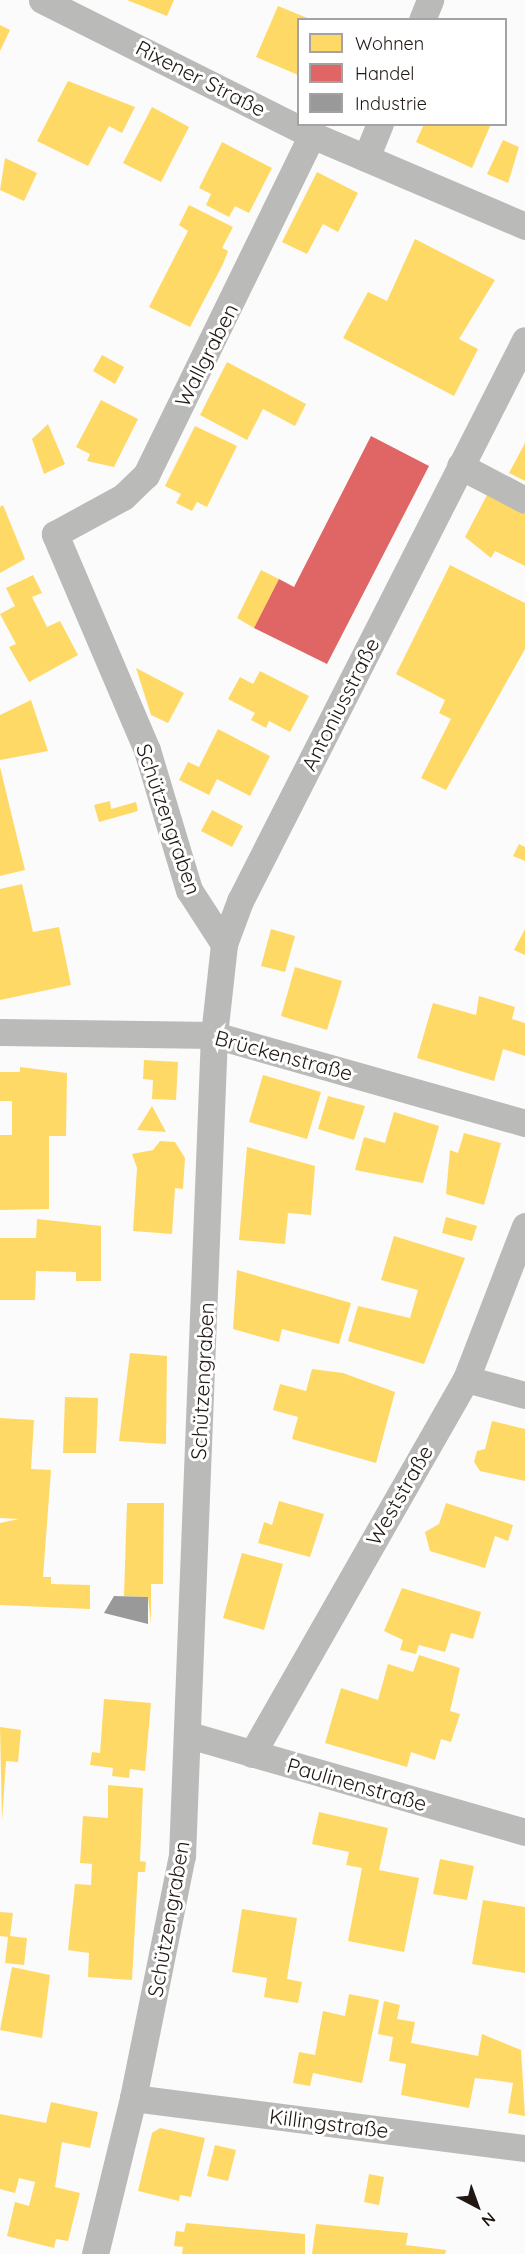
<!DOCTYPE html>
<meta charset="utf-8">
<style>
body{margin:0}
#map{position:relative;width:525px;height:2254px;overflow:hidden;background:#fbfbfb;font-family:Quicksand,sans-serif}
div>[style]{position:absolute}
.homes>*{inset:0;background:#ffd966}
.shops>*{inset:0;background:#e06666}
.industry>*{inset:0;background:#999}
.street>*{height:27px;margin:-13.5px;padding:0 13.5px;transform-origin:13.5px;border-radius:13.5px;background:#babab9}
span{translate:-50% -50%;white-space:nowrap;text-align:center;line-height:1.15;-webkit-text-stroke:6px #fff;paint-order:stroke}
.street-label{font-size:21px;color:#211713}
.legend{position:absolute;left:297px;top:18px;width:210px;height:108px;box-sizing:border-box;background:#fff;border:2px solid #a6a2a1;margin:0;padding:8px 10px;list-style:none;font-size:18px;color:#211713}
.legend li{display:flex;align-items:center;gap:12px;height:30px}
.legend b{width:30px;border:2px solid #a6a2a1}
.north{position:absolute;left:447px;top:2176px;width:60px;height:60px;-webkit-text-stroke:4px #fff;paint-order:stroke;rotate:139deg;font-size:16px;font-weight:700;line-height:24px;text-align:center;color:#211713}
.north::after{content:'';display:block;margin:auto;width:21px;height:27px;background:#211713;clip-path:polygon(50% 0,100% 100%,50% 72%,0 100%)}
</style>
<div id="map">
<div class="homes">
<div style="clip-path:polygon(127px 0,174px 0,167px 16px)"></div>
<div style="clip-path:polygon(278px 6px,310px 19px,298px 20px,298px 75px,256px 57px)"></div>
<div style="clip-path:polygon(0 25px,10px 30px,0 51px)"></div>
<div style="clip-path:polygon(68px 81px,135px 107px,122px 133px,109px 126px,88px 166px,37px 141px)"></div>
<div style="clip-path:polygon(152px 107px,189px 127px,161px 182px,123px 163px)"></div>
<div style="clip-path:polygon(424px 124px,491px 124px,472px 168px,416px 142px)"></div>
<div style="clip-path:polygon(503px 140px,519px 147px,508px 183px,487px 174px)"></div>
<div style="clip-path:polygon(222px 142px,272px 168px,249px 213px,235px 206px,229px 217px,206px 205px,211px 194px,199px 188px)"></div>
<div style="clip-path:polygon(5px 158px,37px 173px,24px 201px,0 190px)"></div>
<div style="clip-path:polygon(317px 172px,358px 193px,338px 232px,323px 224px,307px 254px,282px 242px)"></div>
<div style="clip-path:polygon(189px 205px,233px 227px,222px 248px,228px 251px,223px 264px,190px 327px,149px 307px,188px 231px,179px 225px)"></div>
<div style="clip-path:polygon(415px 239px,495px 280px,459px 339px,478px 349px,454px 396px,343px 338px,368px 292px,387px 301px)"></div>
<div style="clip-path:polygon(102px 355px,124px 367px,115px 384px,93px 371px)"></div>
<div style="clip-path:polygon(227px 362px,306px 404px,295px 426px,263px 409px,247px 440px,200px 415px)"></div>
<div style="clip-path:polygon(101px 400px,138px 419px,114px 467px,87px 461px,90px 454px,76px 447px)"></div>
<div style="clip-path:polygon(48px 424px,65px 464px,44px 474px,32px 439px)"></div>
<div style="clip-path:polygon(195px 426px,237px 446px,207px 507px,197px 502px,192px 511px,176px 503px,181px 494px,165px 486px)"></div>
<div style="clip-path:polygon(525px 443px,525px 481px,509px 473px)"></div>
<div style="clip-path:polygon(487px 495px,525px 514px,525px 566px,495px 551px,491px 558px,465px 537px)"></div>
<div style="clip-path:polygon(3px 505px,25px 559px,0 573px,0 507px)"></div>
<div style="clip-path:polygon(450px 565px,525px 603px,525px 649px,446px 790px,421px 778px,451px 719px,439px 713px,445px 700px,396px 674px)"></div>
<div style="clip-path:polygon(261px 570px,279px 579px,254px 628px,237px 618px)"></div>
<div style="clip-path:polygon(33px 575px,42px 593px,32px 597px,47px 627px,60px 621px,78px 655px,29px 682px,9px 647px,16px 644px,0 614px,15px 606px,6px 588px)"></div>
<div style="clip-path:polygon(136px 668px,184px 693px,168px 723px,151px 715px)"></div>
<div style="clip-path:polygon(260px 671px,309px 696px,290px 732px,269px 721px,266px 728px,251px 720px,255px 713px,228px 699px,240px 677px,253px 684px)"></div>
<div style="clip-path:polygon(31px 700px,48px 751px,0 760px,0 715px)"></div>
<div style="clip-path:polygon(218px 729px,270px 756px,250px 796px,217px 779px,209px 795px,179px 780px,188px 762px,199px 767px)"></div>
<div style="clip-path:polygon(0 767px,25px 870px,0 876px)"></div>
<div style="clip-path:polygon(110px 801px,111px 809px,136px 802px,138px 811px,99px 822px,94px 805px)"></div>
<div style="clip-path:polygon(212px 810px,243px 826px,232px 847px,201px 831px)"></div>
<div style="clip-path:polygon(519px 844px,525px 847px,525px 861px,513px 856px)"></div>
<div style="clip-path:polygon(22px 884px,33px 932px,59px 927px,71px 985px,0 1000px,0 889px)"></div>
<div style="clip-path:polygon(271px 929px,295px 936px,285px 972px,261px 966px)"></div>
<div style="clip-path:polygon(525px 929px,525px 955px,514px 950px)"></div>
<div style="clip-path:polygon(295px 967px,342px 981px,327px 1030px,281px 1016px)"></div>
<div style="clip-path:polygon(479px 996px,515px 1007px,512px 1019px,525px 1023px,525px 1056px,503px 1049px,494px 1081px,417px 1058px,433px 1003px,476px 1015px)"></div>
<div style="clip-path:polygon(144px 1060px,178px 1062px,176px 1100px,152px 1099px,153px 1080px,143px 1079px)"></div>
<div style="clip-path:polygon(20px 1067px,67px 1073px,66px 1136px,49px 1136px,49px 1209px,0 1210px,0 1135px,12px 1135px,12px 1101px,0 1101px,0 1072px,20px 1072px)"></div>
<div style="clip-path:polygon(263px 1075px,321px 1092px,307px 1139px,249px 1122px)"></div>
<div style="clip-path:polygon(328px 1096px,365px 1106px,354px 1140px,318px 1129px)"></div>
<div style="clip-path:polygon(152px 1106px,166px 1132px,137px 1130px)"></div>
<div style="clip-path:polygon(394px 1112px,439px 1126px,423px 1183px,355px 1170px,364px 1137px,385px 1143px)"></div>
<div style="clip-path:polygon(464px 1133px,501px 1143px,484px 1205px,446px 1194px,450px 1150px,458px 1153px)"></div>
<div style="clip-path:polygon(160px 1141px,175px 1142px,185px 1158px,183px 1189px,175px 1188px,172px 1234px,133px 1231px,137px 1168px,132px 1154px,153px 1150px)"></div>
<div style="clip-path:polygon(247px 1147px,315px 1166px,311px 1215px,288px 1213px,285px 1244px,239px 1240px)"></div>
<div style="clip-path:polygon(446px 1217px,477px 1226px,472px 1241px,442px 1233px)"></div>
<div style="clip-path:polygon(37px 1219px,101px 1226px,101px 1281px,76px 1281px,76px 1272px,36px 1271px,35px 1300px,0 1300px,0 1238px,36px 1238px)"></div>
<div style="clip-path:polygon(394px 1236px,465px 1258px,424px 1364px,348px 1341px,358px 1306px,410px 1318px,418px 1290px,381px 1280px)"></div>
<div style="clip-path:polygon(237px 1270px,351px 1303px,339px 1344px,282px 1329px,279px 1342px,233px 1329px)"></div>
<div style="clip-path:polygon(130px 1353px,167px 1356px,166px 1444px,119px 1441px)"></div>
<div style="clip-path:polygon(312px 1369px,343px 1373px,395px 1392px,376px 1463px,292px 1439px,298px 1417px,273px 1410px,280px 1384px,306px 1391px)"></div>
<div style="clip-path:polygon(65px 1397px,98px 1398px,96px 1453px,63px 1453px)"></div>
<div style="clip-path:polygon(0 1418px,34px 1420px,31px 1469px,51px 1470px,43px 1577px,51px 1577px,51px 1584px,90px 1585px,90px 1609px,0 1605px,0 1523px,19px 1519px,0 1518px)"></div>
<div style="clip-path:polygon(492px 1421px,525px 1429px,525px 1481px,480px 1471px,474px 1462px,477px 1451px,485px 1449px)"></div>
<div style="clip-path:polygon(279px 1501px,324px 1514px,310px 1557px,258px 1543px,264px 1522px,272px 1525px)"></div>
<div style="clip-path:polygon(127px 1503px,164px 1503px,163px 1584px,151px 1584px,151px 1624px,148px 1597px,124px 1596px)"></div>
<div style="clip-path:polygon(446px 1503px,513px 1525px,508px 1541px,495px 1536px,485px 1568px,430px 1551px,425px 1532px,439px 1524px)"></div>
<div style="clip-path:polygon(242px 1553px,283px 1564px,264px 1630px,223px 1618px)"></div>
<div style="clip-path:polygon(402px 1588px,481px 1612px,473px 1639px,451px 1633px,445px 1652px,419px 1645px,416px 1654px,400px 1650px,403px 1640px,384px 1631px)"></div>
<div style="clip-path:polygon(419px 1655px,460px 1668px,450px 1711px,460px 1714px,451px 1742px,441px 1739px,435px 1760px,411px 1752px,407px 1767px,325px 1743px,341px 1688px,378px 1700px,388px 1664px,413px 1672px)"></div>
<div style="clip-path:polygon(104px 1699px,151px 1703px,145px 1771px,130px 1769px,129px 1778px,112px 1776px,113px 1768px,90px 1765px,92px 1752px,100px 1753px)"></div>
<div style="clip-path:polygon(0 1727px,21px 1730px,18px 1762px,6px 1761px,2px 1821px)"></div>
<div style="clip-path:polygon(108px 1785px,143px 1788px,140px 1861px,146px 1862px,145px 1872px,138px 1872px,132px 1980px,88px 1977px,89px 1953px,68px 1950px,75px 1884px,91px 1885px,92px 1864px,80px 1863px,83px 1816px,108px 1818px)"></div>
<div style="clip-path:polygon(319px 1812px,388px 1828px,379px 1870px,419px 1878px,404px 1952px,348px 1941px,362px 1868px,346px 1865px,349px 1852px,312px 1844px)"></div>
<div style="clip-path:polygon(440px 1859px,474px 1866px,467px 1900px,433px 1894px)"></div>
<div style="clip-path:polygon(483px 1900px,525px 1907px,525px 1973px,472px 1964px)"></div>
<div style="clip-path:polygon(242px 1909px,297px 1918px,287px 1979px,302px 1982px,298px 2003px,264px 1997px,267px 1978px,232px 1972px)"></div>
<div style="clip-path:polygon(0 1912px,13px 1913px,10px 1936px,27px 1938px,24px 1965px,5px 1963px,8px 1937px,0 1936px)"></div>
<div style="clip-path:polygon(12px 1967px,50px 1975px,42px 2038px,0 2030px)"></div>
<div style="clip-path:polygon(349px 1994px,379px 2000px,362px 2083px,313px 2073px,310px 2086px,293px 2083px,299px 2052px,315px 2055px,323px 2011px,345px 2016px)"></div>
<div style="clip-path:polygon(384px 2001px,400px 2005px,397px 2019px,415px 2022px,411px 2043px,478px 2056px,482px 2034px,521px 2050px,525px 2116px,508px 2113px,513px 2083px,493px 2080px,475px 2078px,469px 2108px,401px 2095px,406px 2064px,389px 2061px,393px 2037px,378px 2034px)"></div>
<div style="clip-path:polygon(51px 2102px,98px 2112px,90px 2148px,62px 2142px,55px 2187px,80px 2193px,68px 2241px,56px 2239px,54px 2248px,7px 2236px,15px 2202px,29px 2206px,35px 2182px,19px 2178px,15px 2193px,0 2189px,0 2114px,46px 2123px)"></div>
<div style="clip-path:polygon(160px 2128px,205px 2138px,191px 2197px,180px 2195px,179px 2201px,138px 2191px,152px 2133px)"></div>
<div style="clip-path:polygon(215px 2145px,236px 2150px,228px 2181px,207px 2176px)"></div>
<div style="clip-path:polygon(369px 2174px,384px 2177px,379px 2205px,364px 2202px)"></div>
<div style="clip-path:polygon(186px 2223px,305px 2234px,305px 2254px,182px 2254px,183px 2247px,174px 2246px,176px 2231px,184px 2232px)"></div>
<div style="clip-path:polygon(316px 2224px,408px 2233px,406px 2245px,446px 2250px,445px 2254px,312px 2254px)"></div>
</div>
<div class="shops">
<div style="clip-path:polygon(371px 436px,429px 466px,327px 664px,254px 628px,279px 579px,294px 587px)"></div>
</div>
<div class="industry">
<div style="clip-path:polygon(114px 1596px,148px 1597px,148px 1624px,104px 1613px)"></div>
</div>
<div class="street">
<div style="left:42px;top:0;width:302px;rotate:26.6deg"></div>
<div style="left:312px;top:135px;width:232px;rotate:23.1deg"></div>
<div style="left:422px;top:20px;width:22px;rotate:-68deg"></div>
<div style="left:366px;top:158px;width:37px;rotate:-68deg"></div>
<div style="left:460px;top:466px;width:73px;rotate:27.6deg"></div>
<div style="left:224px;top:944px;width:64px;rotate:-122.9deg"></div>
<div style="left:189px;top:890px;width:146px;rotate:-106.7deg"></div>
<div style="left:147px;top:750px;width:235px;rotate:-113.1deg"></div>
<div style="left:55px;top:534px;width:77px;rotate:-28.6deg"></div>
<div style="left:123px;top:497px;width:32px;rotate:-44deg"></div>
<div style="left:146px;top:475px;width:378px;rotate:-64deg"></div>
<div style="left:0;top:1032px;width:214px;rotate:0.8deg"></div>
<div style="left:214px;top:1035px;width:323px;rotate:15.8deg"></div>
<div style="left:466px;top:1379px;width:61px;rotate:15.2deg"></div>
<div style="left:189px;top:1735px;width:350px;rotate:16.1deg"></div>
<div style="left:252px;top:1754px;width:432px;rotate:-60.3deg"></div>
<div style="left:466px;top:1379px;width:164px;rotate:-68.9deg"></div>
<div style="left:133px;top:2098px;width:395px;rotate:7.3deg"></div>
<div style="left:95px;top:2254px;width:161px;rotate:-76.3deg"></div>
<div style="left:133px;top:2098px;width:247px;rotate:-78.6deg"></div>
<div style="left:182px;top:1856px;width:822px;rotate:-87.77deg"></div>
<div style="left:214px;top:1035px;width:92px;rotate:-83.7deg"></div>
<div style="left:224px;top:944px;width:46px;rotate:-69.6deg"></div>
<div style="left:240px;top:901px;width:629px;rotate:-63.07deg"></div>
</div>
<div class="street-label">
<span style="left:201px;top:78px;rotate:27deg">Rixener Straße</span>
<span style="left:206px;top:355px;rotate:-63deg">Wallgraben</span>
<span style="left:340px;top:704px;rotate:-63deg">Antoniusstraße</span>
<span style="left:169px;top:819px;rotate:71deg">Schützengraben</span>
<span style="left:284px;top:1055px;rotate:15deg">Brückenstraße</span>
<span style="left:202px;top:1381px;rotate:-87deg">Schützengraben</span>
<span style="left:399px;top:1495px;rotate:-60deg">Weststraße</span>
<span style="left:357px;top:1784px;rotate:16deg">Paulinenstraße</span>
<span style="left:168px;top:1919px;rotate:-80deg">Schützengraben</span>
<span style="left:329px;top:2123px;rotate:7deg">Killingstraße</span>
</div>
<ul class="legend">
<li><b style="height:16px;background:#ffd966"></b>Wohnen</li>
<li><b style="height:16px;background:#e06666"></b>Handel</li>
<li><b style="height:16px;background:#999"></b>Industrie</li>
</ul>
<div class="north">N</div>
</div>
